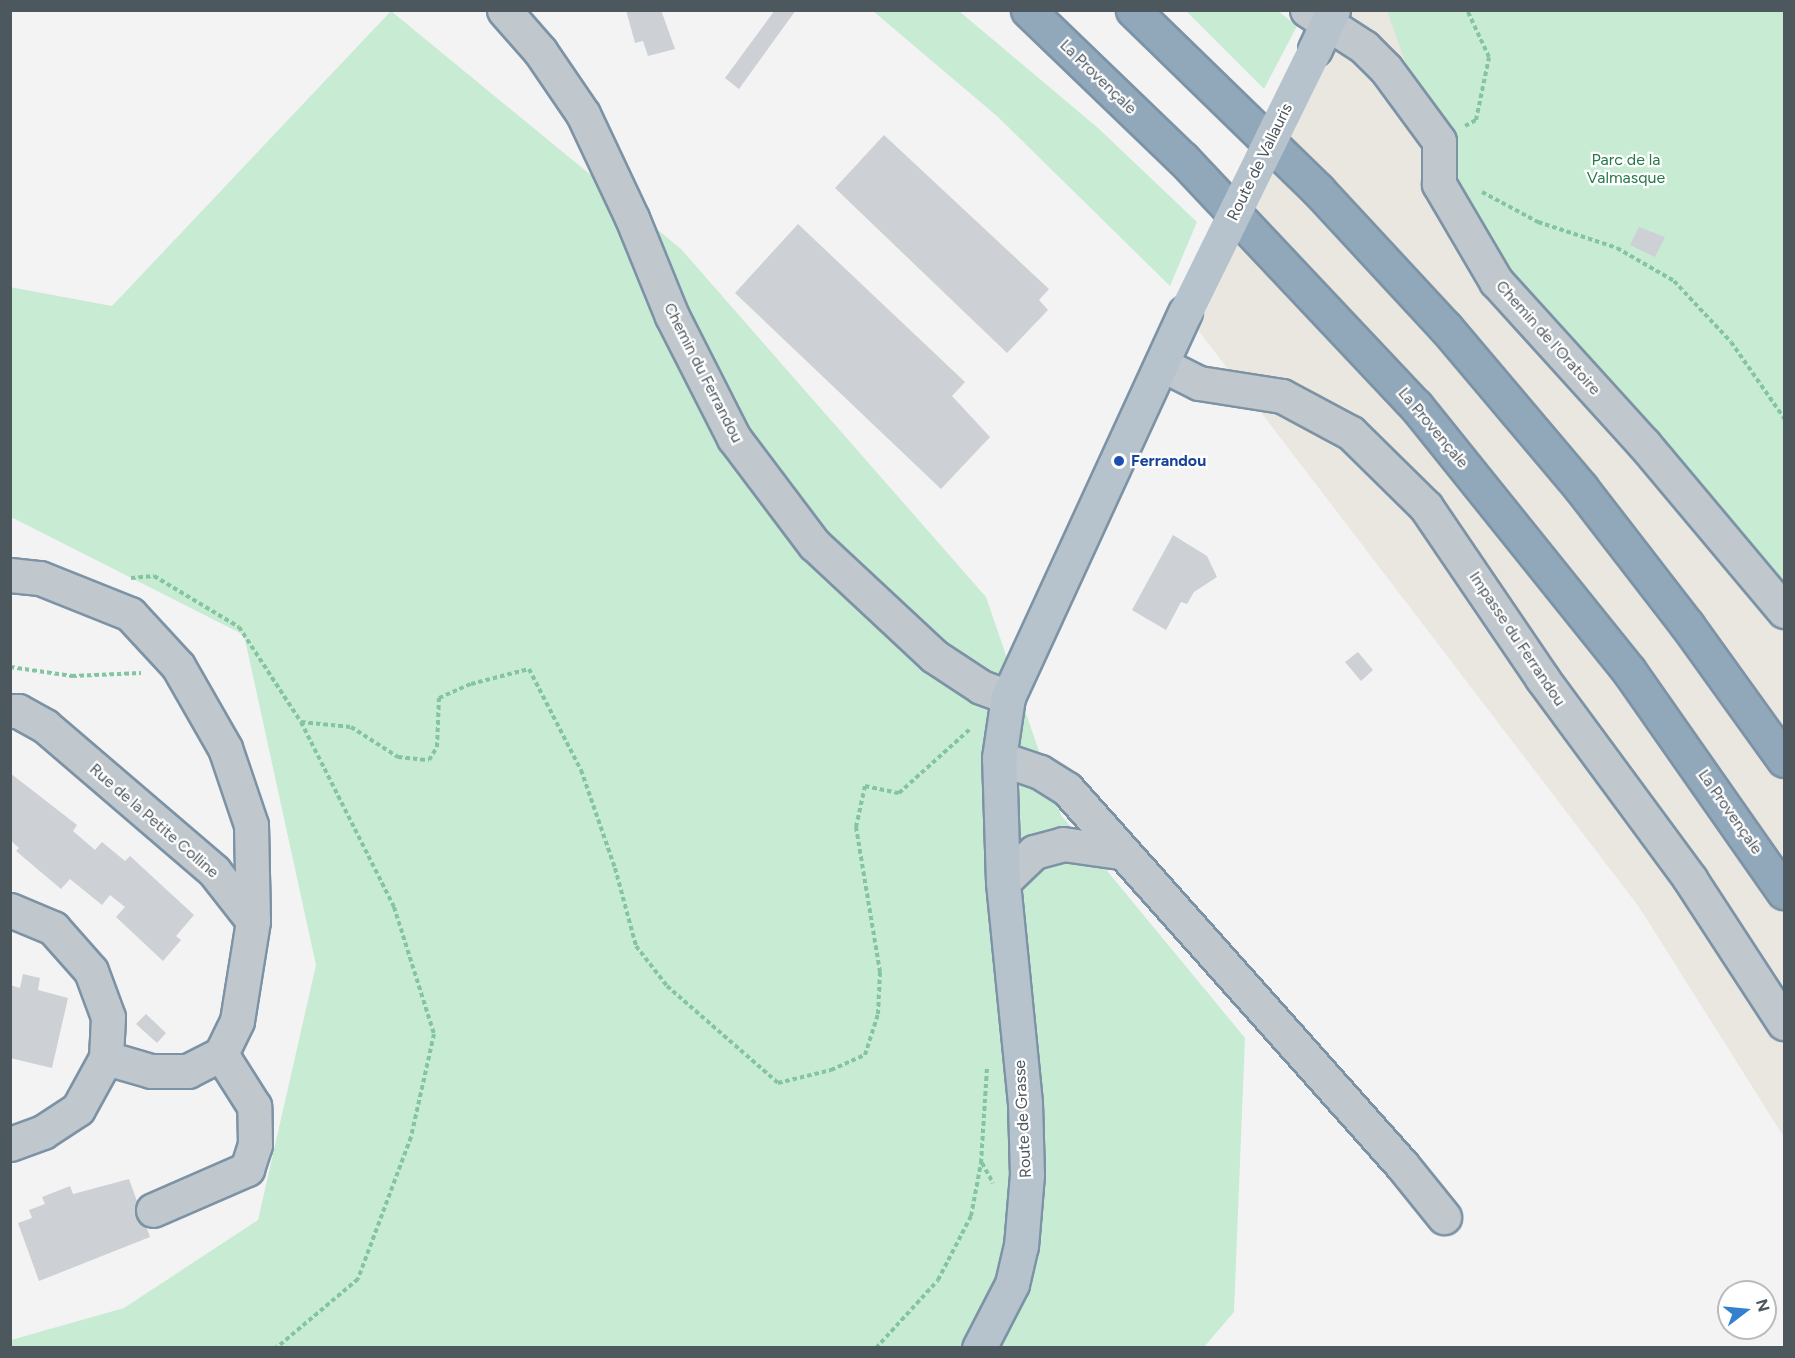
<!DOCTYPE html>
<meta charset="utf-8">
<style>
body{margin:0}
#map{position:relative;width:1795px;height:1358px;overflow:hidden;background:#f4f3f3;font-family:Figtree,sans-serif}
div>[style]{position:absolute}
.commercial>*{inset:0;background:#eae7e1}
.green>*{inset:0;background:#c8ebd4}
.building>*{inset:0;background:#cdd0d4}
.path>*{height:4px;margin-top:-2px;transform-origin:0;background:repeating-linear-gradient(90deg,#84c5a1 0 4.5px,transparent 0 7.5px)}
.roads{filter:drop-shadow(2px 0 #7c93a6) drop-shadow(-2px 0 #7c93a6) drop-shadow(0 2px #7c93a6) drop-shadow(0 -2px #7c93a6)}
.minor>*{height:33px;margin:-16.5px;padding:0 16.5px;transform-origin:16.5px;border-radius:16.5px;background:#c0c7cd}
.major>*{height:33px;margin:-16.5px;padding:0 16.5px;transform-origin:16.5px;border-radius:16.5px;background:#b6c3cd}
.highway>*{height:33px;margin:-16.5px;padding:0 16.5px;transform-origin:16.5px;border-radius:16.5px;background:#91a7ba}
.major-bridge>*{height:33px;margin:-16.5px;padding:0 16.5px;transform-origin:16.5px;border-radius:16.5px;background:#b6c3cd}
.dots>*{width:16px;height:16px;translate:-50% -50%;box-sizing:border-box;border:3px solid #fff;border-radius:50%}
span{translate:-50% -50%;white-space:nowrap;text-align:center;line-height:1.15;-webkit-text-stroke:4.5px #fff;paint-order:stroke}
.street-label{font-size:16px;color:#4d575e}
.park-label{font-size:16px;color:#257849}
.transit-label{font-size:16px;color:#164399;font-weight:700}
.left{translate:0 -50%;text-align:left}
.frame{position:absolute;inset:0;border:12px solid #4d575e;pointer-events:none}
.north{position:absolute;left:1717px;top:1280px;width:60px;height:60px;box-sizing:border-box;background:#fff;border:2px solid #b8bcbf;border-radius:50%;rotate:74deg;font-size:16px;font-weight:700;line-height:24px;text-align:center;color:#4d575e}
.north::after{content:'';display:block;margin:auto;width:21px;height:27px;background:#3380ce;clip-path:polygon(50% 0,100% 100%,50% 72%,0 100%)}
</style>
<div id="map">
<div class="commercial">
<div style="clip-path:polygon(1333px 11px,1784px 11px,1784px 1137px,1639px 907px,1185px 313px)"></div>
</div>
<div class="green">
<div style="clip-path:polygon(391px 11px,681px 249px,986px 597px,1061px 815px,1245px 1038px,1234px 1312px,1204px 1347px,11px 1347px,11px 1340px,124px 1308px,258px 1220px,316px 965px,244px 635px,11px 517px,10px 287px,112px 306px)"></div>
<div style="clip-path:polygon(873px 11px,959px 11px,1098px 128px,1197px 222px,1170px 286px,998px 117px)"></div>
<div style="clip-path:polygon(1186px 11px,1278px 11px,1297px 26px,1264px 89px)"></div>
<div style="clip-path:polygon(1387px 11px,1784px 11px,1784px 581px,1506px 275px,1454px 199px)"></div>
</div>
<div class="building">
<div style="clip-path:polygon(626px 10px,661px 10px,675px 49px,648px 56px,643px 41px,635px 43px)"></div>
<div style="clip-path:polygon(775px 10px,796px 10px,739px 89px,725px 78px)"></div>
<div style="clip-path:polygon(884px 135px,1049px 289px,1039px 300px,1048px 310px,1007px 353px,835px 188px)"></div>
<div style="clip-path:polygon(798px 224px,965px 382px,952px 396px,990px 437px,941px 489px,735px 293px)"></div>
<div style="clip-path:polygon(1639px 227px,1665px 237px,1655px 257px,1630px 245px)"></div>
<div style="clip-path:polygon(1173px 535px,1207px 556px,1217px 577px,1194px 592px,1187px 604px,1181px 602px,1166px 630px,1132px 610px)"></div>
<div style="clip-path:polygon(1358px 652px,1373px 670px,1361px 681px,1345px 662px)"></div>
<div style="clip-path:polygon(10px 773px,77px 825px,73px 831px,95px 850px,102px 842px,125px 861px,130px 856px,194px 915px,176px 936px,181px 940px,163px 961px,116px 917px,125px 907px,110px 895px,102px 905px,70px 879px,61px 889px,16px 851px,19px 848px,10px 840px)"></div>
<div style="clip-path:polygon(23px 974px,40px 978px,38px 990px,68px 998px,52px 1068px,10px 1058px,10px 985px,20px 988px)"></div>
<div style="clip-path:polygon(146px 1014px,166px 1033px,157px 1043px,136px 1024px)"></div>
<div style="clip-path:polygon(129px 1179px,150px 1237px,39px 1281px,18px 1223px,32px 1218px,29px 1210px,45px 1204px,42px 1197px,70px 1186px,73px 1194px)"></div>
</div>
<div class="path">
<div style="left:1465px;top:126px;width:13px;rotate:-29deg"></div>
<div style="left:1476px;top:120px;width:64px;rotate:-78.3deg"></div>
<div style="left:1489px;top:57px;width:52px;rotate:-115.1deg"></div>
<div style="left:1482px;top:192px;width:64px;rotate:28.2deg"></div>
<div style="left:1538px;top:222px;width:83px;rotate:18.2deg"></div>
<div style="left:1617px;top:248px;width:66px;rotate:30.1deg"></div>
<div style="left:1674px;top:281px;width:83px;rotate:46.9deg"></div>
<div style="left:1731px;top:342px;width:93px;rotate:55.1deg"></div>
<div style="left:131px;top:578px;width:23px;rotate:-5deg"></div>
<div style="left:154px;top:576px;width:99px;rotate:31deg"></div>
<div style="left:239px;top:627px;width:113px;rotate:56.9deg"></div>
<div style="left:301px;top:722px;width:207px;rotate:63.3deg"></div>
<div style="left:394px;top:907px;width:133px;rotate:72.5deg"></div>
<div style="left:434px;top:1034px;width:106px;rotate:102.6deg"></div>
<div style="left:411px;top:1137px;width:152px;rotate:110.5deg"></div>
<div style="left:358px;top:1279px;width:107px;rotate:139.9deg"></div>
<div style="left:10px;top:667px;width:63px;rotate:8.3deg"></div>
<div style="left:72px;top:676px;width:69px;rotate:-2.5deg"></div>
<div style="left:301px;top:722px;width:50px;rotate:5.7deg"></div>
<div style="left:351px;top:727px;width:56px;rotate:32.6deg"></div>
<div style="left:398px;top:757px;width:31px;rotate:6deg"></div>
<div style="left:429px;top:760px;width:15px;rotate:-58deg"></div>
<div style="left:437px;top:747px;width:49px;rotate:-87.7deg"></div>
<div style="left:439px;top:698px;width:35px;rotate:-24deg"></div>
<div style="left:471px;top:684px;width:60px;rotate:-14.5deg"></div>
<div style="left:529px;top:669px;width:114px;rotate:62.8deg"></div>
<div style="left:581px;top:770px;width:104px;rotate:70.9deg"></div>
<div style="left:615px;top:868px;width:81px;rotate:74.9deg"></div>
<div style="left:636px;top:946px;width:51px;rotate:52.2deg"></div>
<div style="left:667px;top:986px;width:147px;rotate:41.1deg"></div>
<div style="left:778px;top:1083px;width:55px;rotate:-13.8deg"></div>
<div style="left:831px;top:1070px;width:37px;rotate:-24deg"></div>
<div style="left:865px;top:1055px;width:43px;rotate:-72.4deg"></div>
<div style="left:878px;top:1014px;width:42px;rotate:-87.3deg"></div>
<div style="left:880px;top:972px;width:147px;rotate:-99.4deg"></div>
<div style="left:856px;top:827px;width:42px;rotate:-77.6deg"></div>
<div style="left:865px;top:786px;width:35px;rotate:12deg"></div>
<div style="left:899px;top:793px;width:96px;rotate:-42deg"></div>
<div style="left:982px;top:1163px;width:23px;rotate:61deg"></div>
<div style="left:876px;top:1348px;width:92px;rotate:-47.6deg"></div>
<div style="left:938px;top:1280px;width:72px;rotate:-62.7deg"></div>
<div style="left:971px;top:1216px;width:54px;rotate:-79.3deg"></div>
<div style="left:981px;top:1163px;width:96px;rotate:-86.4deg"></div>
</div>
<div class="roads">
<div class="minor">
<div style="left:504px;top:10px;width:55px;rotate:48.7deg"></div>
<div style="left:540px;top:51px;width:76px;rotate:55.7deg"></div>
<div style="left:583px;top:114px;width:115px;rotate:64.8deg"></div>
<div style="left:632px;top:218px;width:106px;rotate:67.8deg"></div>
<div style="left:672px;top:316px;width:137px;rotate:63.1deg"></div>
<div style="left:734px;top:438px;width:133px;rotate:53deg"></div>
<div style="left:814px;top:544px;width:164px;rotate:43deg"></div>
<div style="left:934px;top:656px;width:56px;rotate:33.4deg"></div>
<div style="left:981px;top:687px;width:29px;rotate:20deg"></div>
<div style="left:1307px;top:10px;width:68px;rotate:33deg"></div>
<div style="left:1364px;top:47px;width:31px;rotate:45deg"></div>
<div style="left:1386px;top:69px;width:89px;rotate:53.6deg"></div>
<div style="left:1439px;top:141px;width:43px;rotate:90deg"></div>
<div style="left:1439px;top:184px;width:113px;rotate:59.6deg"></div>
<div style="left:1496px;top:281px;width:220px;rotate:47.8deg"></div>
<div style="left:1644px;top:444px;width:218px;rotate:50deg"></div>
<div style="left:1163px;top:365px;width:40px;rotate:26.6deg"></div>
<div style="left:1199px;top:383px;width:84px;rotate:8.9deg"></div>
<div style="left:1282px;top:396px;width:78px;rotate:28.2deg"></div>
<div style="left:1351px;top:433px;width:105px;rotate:44.6deg"></div>
<div style="left:1426px;top:507px;width:207px;rotate:55.8deg"></div>
<div style="left:1542px;top:678px;width:250px;rotate:53.6deg"></div>
<div style="left:1690px;top:879px;width:172px;rotate:56.9deg"></div>
<div style="left:10px;top:575px;width:30px;rotate:6deg"></div>
<div style="left:40px;top:578px;width:97px;rotate:21.8deg"></div>
<div style="left:130px;top:614px;width:71px;rotate:47.3deg"></div>
<div style="left:178px;top:666px;width:95px;rotate:60.2deg"></div>
<div style="left:225px;top:748px;width:81px;rotate:71.3deg"></div>
<div style="left:251px;top:825px;width:96px;rotate:88.8deg"></div>
<div style="left:10px;top:711px;width:8px"></div>
<div style="left:18px;top:711px;width:31px;rotate:29deg"></div>
<div style="left:45px;top:726px;width:223px;rotate:40.6deg"></div>
<div style="left:214px;top:871px;width:63px;rotate:52deg"></div>
<div style="left:253px;top:921px;width:101px;rotate:99.1deg"></div>
<div style="left:237px;top:1021px;width:37px;rotate:116deg"></div>
<div style="left:221px;top:1054px;width:37px;rotate:153deg"></div>
<div style="left:188px;top:1071px;width:37px;rotate:180deg"></div>
<div style="left:151px;top:1071px;width:47px;rotate:-163.9deg"></div>
<div style="left:999px;top:758px;width:43px;rotate:18.9deg"></div>
<div style="left:1040px;top:772px;width:32px;rotate:32deg"></div>
<div style="left:1067px;top:789px;width:504px;rotate:48.3deg"></div>
<div style="left:1402px;top:1165px;width:67px;rotate:51.1deg"></div>
<div style="left:1003px;top:882px;width:43px;rotate:-44.1deg"></div>
<div style="left:1034px;top:852px;width:30px;rotate:-15deg"></div>
<div style="left:1063px;top:844px;width:57px;rotate:8.1deg"></div>
<div style="left:10px;top:910px;width:47px;rotate:22.7deg"></div>
<div style="left:53px;top:928px;width:57px;rotate:48.5deg"></div>
<div style="left:91px;top:971px;width:49px;rotate:69.7deg"></div>
<div style="left:108px;top:1017px;width:41px;rotate:92.8deg"></div>
<div style="left:106px;top:1058px;width:58px;rotate:118.8deg"></div>
<div style="left:78px;top:1109px;width:42px;rotate:146.7deg"></div>
<div style="left:43px;top:1132px;width:35px;rotate:160deg"></div>
<div style="left:153px;top:1210px;width:103px;rotate:-23.6deg"></div>
<div style="left:247px;top:1169px;width:25px;rotate:-72deg"></div>
<div style="left:255px;top:1145px;width:39px;rotate:-91deg"></div>
<div style="left:254px;top:1106px;width:62px;rotate:-122.4deg"></div>
</div>
<div class="major">
<div style="left:1315px;top:49px;width:43px;rotate:-65.2deg"></div>
<div style="left:979px;top:1348px;width:72px;rotate:-62.7deg"></div>
<div style="left:1012px;top:1284px;width:39px;rotate:-77deg"></div>
<div style="left:1021px;top:1246px;width:71px;rotate:-85.2deg"></div>
<div style="left:1027px;top:1175px;width:72px;rotate:-91.6deg"></div>
<div style="left:1025px;top:1103px;width:222px;rotate:-95.7deg"></div>
<div style="left:1003px;top:882px;width:124px;rotate:-91.8deg"></div>
<div style="left:999px;top:758px;width:62px;rotate:-81.6deg"></div>
<div style="left:1008px;top:697px;width:423px;rotate:-65.3deg"></div>
</div>
<div class="highway">
<div style="left:1028px;top:10px;width:215px;rotate:43.9deg"></div>
<div style="left:1183px;top:159px;width:340px;rotate:46.7deg"></div>
<div style="left:1416px;top:406px;width:340px;rotate:51.2deg"></div>
<div style="left:1629px;top:671px;width:270px;rotate:55deg"></div>
<div style="left:1133px;top:10px;width:258px;rotate:44.2deg"></div>
<div style="left:1318px;top:190px;width:188px;rotate:47.2deg"></div>
<div style="left:1446px;top:328px;width:209px;rotate:49.8deg"></div>
<div style="left:1581px;top:488px;width:173px;rotate:52.3deg"></div>
<div style="left:1687px;top:625px;width:166px;rotate:54.3deg"></div>
</div>
</div>
<div class="major-bridge">
<div style="left:1185px;top:313px;width:294px;rotate:-63.8deg"></div>
</div>
<div class="dots">
<div style="left:1119px;top:461px;background:#1a4fb4"></div>
</div>
<div class="street-label">
<span style="left:1098px;top:77px;rotate:44deg">La Provençale</span>
<span style="left:1260px;top:162px;rotate:-64deg">Route de Vallauris</span>
<span style="left:1548px;top:338px;rotate:48deg">Chemin de l'Oratoire</span>
<span style="left:703px;top:373px;rotate:63deg">Chemin du Ferrandou</span>
<span style="left:1433px;top:428px;rotate:50deg">La Provençale</span>
<span style="left:1517px;top:639px;rotate:56deg">Impasse du Ferrandou</span>
<span style="left:1730px;top:812px;rotate:55deg">La Provençale</span>
<span style="left:154px;top:821px;rotate:41deg">Rue de la Petite Colline</span>
<span style="left:1023px;top:1119px;rotate:-93deg">Route de Grasse</span>
</div>
<div class="park-label">
<span style="left:1626px;top:169px">Parc de la<br>Valmasque</span>
</div>
<div class="transit-label">
<span class="left" style="left:1131px;top:461px">Ferrandou</span>
</div>
<div class="frame"></div>
<div class="north">N</div>
</div>
